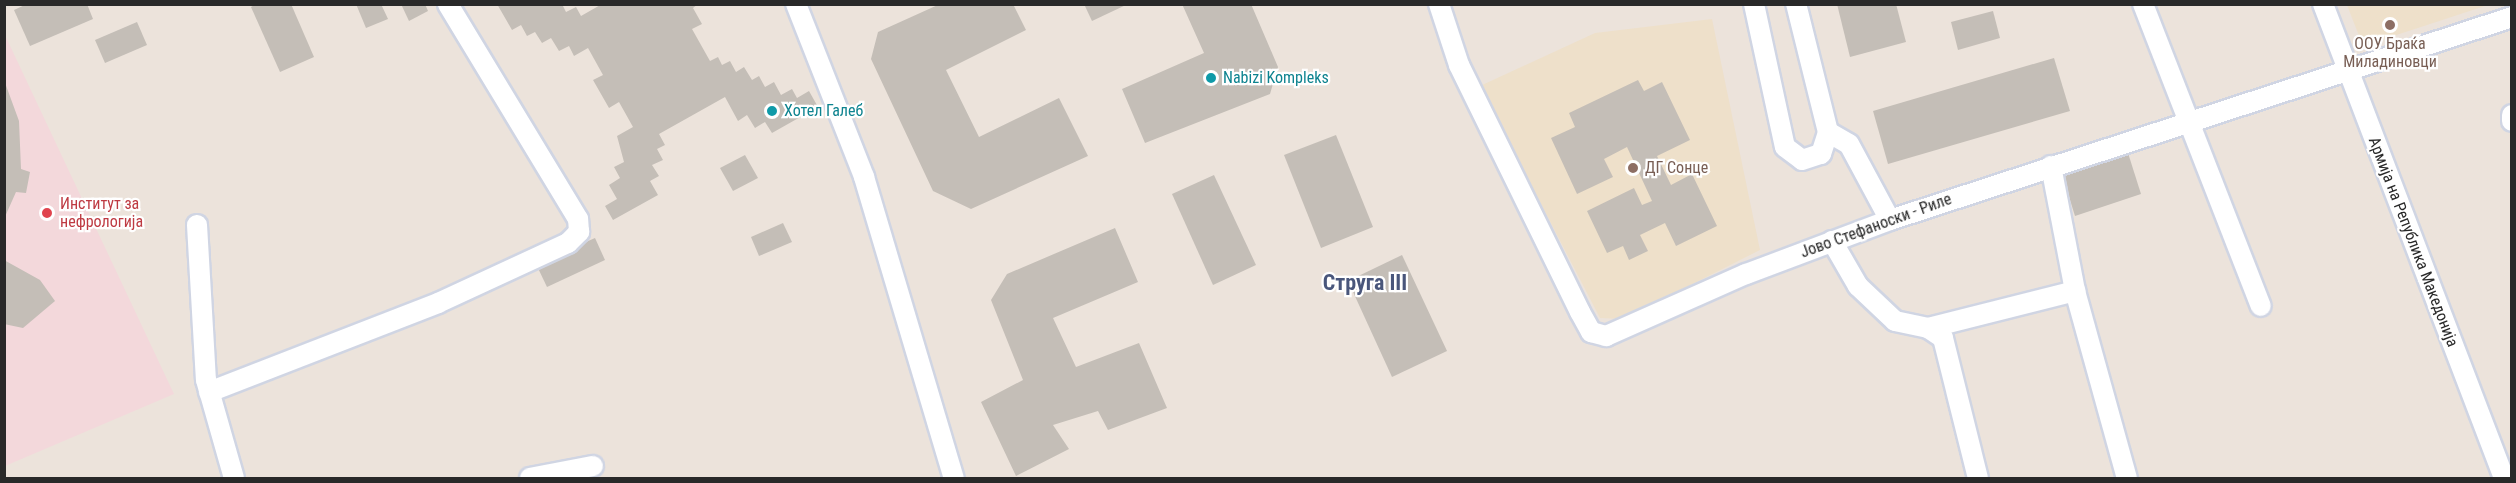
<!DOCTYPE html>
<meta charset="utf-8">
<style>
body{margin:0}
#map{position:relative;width:2516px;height:483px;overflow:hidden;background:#ece3db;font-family:"Roboto Condensed",sans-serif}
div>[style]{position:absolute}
.education>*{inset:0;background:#eee0ca}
.medical>*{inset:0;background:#f3d8db}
.building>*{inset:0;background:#c4beb7}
.roads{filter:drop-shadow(2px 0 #d0d5e3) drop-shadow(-2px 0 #d0d5e3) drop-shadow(0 2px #d0d5e3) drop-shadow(0 -2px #d0d5e3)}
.street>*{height:20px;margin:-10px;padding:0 10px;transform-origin:10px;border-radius:10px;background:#fff}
.dots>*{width:16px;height:16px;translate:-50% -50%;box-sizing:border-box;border:3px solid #fff;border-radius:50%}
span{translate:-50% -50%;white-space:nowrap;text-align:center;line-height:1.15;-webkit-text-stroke:4.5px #fff;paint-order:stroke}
.education-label{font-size:16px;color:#785e54}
.left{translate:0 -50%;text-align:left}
.culture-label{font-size:16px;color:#0d838f}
.health-label{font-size:16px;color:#be3a42}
.street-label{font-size:16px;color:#292929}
.district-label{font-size:22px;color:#49567b;font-weight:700}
.frame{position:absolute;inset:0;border:6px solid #292929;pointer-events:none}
</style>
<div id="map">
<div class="education">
<div style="clip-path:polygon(2347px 5px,2347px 4px,2488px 5px,2363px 46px)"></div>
<div style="clip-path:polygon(1712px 19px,1760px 250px,1623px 319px,1600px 318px,1480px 86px,1595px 33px)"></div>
</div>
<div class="medical">
<div style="clip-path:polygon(4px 33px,174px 394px,5px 466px,4px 466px)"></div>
</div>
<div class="building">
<div style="clip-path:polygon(27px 4px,87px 4px,93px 19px,30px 46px,14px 10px)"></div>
<div style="clip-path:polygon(256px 4px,291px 4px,314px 57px,280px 72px,251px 7px)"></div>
<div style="clip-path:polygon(356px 4px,381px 4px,388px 19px,366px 28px)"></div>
<div style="clip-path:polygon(401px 4px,425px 4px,428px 11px,409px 21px)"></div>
<div style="clip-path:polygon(497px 4px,562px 4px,566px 12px,576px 7px,581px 16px,602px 4px,698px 4px,693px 8px,702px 24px,692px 29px,710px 61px,718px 57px,722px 65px,730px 61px,736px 72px,744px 67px,752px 80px,759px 76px,765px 87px,774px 82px,781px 95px,792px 89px,797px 98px,809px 91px,818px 107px,772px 133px,765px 122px,755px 128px,747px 115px,738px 121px,725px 97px,659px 134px,665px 145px,657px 149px,663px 160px,652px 165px,659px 176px,650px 181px,658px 195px,613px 220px,605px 206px,617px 199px,609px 185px,620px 178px,614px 167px,624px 162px,617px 136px,633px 127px,619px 102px,609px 108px,593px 80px,603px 75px,588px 48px,574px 56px,569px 46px,559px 51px,551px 38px,542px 43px,535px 32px,527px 36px,521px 25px,512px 30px)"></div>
<div style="clip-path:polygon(940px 4px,1013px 4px,1026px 30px,946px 70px,979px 137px,1059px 98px,1088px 156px,971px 209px,933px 191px,871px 59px,878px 32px)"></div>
<div style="clip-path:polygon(1084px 4px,1128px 4px,1092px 21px)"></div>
<div style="clip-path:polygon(1182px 4px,1251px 4px,1278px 67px,1270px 94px,1145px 143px,1122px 89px,1204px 53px)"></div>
<div style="clip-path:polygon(1837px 4px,1896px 4px,1906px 42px,1850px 57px)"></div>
<div style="clip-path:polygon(1993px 11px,2000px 38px,1958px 50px,1951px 22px)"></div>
<div style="clip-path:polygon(137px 22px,147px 45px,105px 63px,95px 40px)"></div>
<div style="clip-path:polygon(2054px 58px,2070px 111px,1888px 164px,1873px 111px)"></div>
<div style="clip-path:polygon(4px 80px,19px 121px,21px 169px,30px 172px,26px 193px,16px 192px,4px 219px)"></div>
<div style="clip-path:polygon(1638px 80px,1644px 91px,1662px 82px,1690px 140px,1657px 156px,1671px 185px,1692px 174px,1717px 226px,1676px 246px,1665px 223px,1640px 235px,1648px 251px,1629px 260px,1623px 246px,1607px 253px,1587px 211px,1634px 188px,1642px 205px,1652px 201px,1627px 147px,1604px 159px,1613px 177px,1577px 194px,1551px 138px,1575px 127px,1569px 113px)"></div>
<div style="clip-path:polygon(1336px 135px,1373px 227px,1321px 248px,1284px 155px)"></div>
<div style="clip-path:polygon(2128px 153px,2141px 194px,2075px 216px,2062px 174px)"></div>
<div style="clip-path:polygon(745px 155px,758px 178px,733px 191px,720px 168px)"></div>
<div style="clip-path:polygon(1214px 175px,1256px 265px,1213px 285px,1172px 194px)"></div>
<div style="clip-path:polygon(783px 223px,792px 242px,759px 256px,751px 237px)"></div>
<div style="clip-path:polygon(1115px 228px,1138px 282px,1053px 318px,1076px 367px,1139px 343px,1167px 408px,1108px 430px,1098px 411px,1053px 425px,1069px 449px,1016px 476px,981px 402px,1023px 380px,991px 300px,1007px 274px)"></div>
<div style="clip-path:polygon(595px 238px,605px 260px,547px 287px,536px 264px)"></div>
<div style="clip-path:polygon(1402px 255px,1447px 351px,1392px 377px,1348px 281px)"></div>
<div style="clip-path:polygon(4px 260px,40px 280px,55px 301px,23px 328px,4px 324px)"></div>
</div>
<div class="roads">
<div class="street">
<div style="left:796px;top:4px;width:186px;rotate:68.5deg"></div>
<div style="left:864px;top:177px;width:314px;rotate:73.4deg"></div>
<div style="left:1439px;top:4px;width:64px;rotate:71.8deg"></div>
<div style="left:1459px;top:65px;width:275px;rotate:63.9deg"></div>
<div style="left:1580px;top:312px;width:23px;rotate:61deg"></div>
<div style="left:1591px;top:332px;width:16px;rotate:15deg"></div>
<div style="left:1606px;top:336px;width:153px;rotate:-23.9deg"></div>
<div style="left:1746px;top:274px;width:154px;rotate:-20.6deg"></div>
<div style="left:1890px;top:220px;width:654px;rotate:-18.07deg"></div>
<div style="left:1754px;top:4px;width:146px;rotate:77.8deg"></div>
<div style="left:1785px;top:147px;width:21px;rotate:37deg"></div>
<div style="left:1802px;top:160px;width:20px;rotate:-18deg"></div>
<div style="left:1821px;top:154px;width:23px;rotate:-72deg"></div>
<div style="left:1828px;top:132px;width:132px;rotate:-104deg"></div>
<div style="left:2143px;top:4px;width:324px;rotate:68.7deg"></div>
<div style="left:2323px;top:4px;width:507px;rotate:69.1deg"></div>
<div style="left:2512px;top:115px;width:6px;rotate:90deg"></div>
<div style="left:1828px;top:132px;width:24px;rotate:30deg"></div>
<div style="left:1849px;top:144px;width:86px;rotate:61.7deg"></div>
<div style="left:2051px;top:166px;width:127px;rotate:79.1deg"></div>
<div style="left:2075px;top:291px;width:194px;rotate:74.5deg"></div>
<div style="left:197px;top:225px;width:155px;rotate:86.7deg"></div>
<div style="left:206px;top:380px;width:102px;rotate:74.1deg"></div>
<div style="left:1832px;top:241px;width:52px;rotate:60deg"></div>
<div style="left:1858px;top:286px;width:51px;rotate:43.4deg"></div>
<div style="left:1895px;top:321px;width:34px;rotate:12deg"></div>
<div style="left:1928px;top:328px;width:18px;rotate:34deg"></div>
<div style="left:1943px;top:338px;width:144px;rotate:76deg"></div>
<div style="left:1928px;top:328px;width:152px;rotate:-14.1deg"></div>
<div style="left:209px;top:392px;width:246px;rotate:-21.2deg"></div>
<div style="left:438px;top:303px;width:143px;rotate:-24.8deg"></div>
<div style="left:568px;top:243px;width:16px;rotate:-45deg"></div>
<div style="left:579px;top:232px;width:13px;rotate:-94deg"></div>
<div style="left:578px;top:219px;width:251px;rotate:-121.2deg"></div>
<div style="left:530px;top:478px;width:64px;rotate:-10.8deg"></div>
</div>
</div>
<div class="dots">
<div style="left:2390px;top:25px;background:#8d6e63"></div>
<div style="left:1211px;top:78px;background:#0f9aa8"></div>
<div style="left:772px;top:111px;background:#0f9aa8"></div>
<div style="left:1633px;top:168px;background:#8d6e63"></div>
<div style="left:47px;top:213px;background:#e0444e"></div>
</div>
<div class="education-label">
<span style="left:2390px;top:53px">ООУ Браќа<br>Миладиновци</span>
<span class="left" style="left:1645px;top:168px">ДГ Сонце</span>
</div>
<div class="culture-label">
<span class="left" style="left:1223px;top:78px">Nabizi Kompleks</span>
<span class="left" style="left:784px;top:111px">Хотел Галеб</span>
</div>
<div class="health-label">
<span class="left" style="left:60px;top:213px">Институт за<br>нефрологија</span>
</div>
<div class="street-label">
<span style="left:1876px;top:226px;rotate:-20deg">Јово Стефаноски - Риле</span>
<span style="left:2413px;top:242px;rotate:69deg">Армија на Република Македонија</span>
</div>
<div class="district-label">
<span style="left:1365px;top:283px">Струга III</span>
</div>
<div class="frame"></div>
</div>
